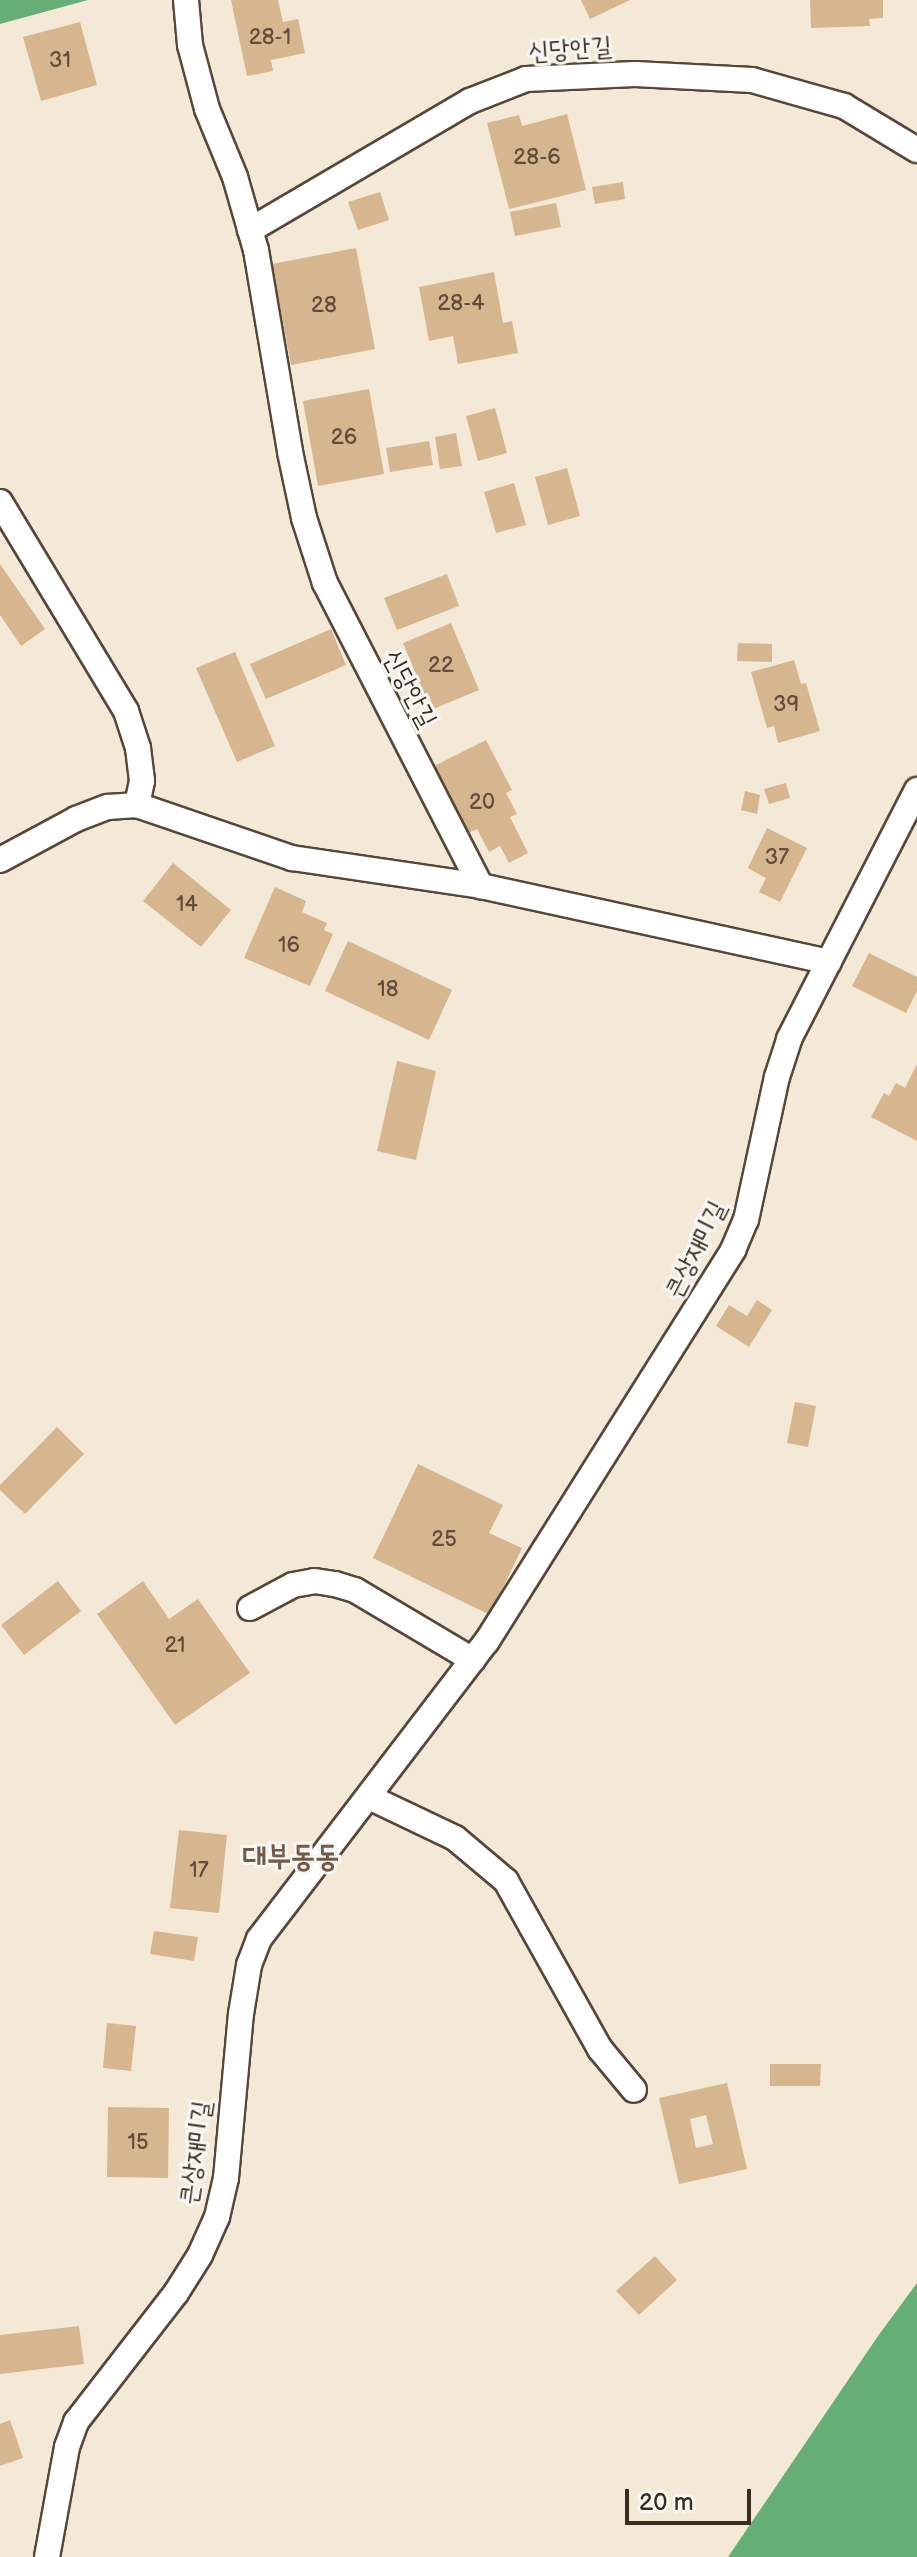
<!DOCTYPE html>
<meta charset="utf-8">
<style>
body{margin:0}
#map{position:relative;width:917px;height:2557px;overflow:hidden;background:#f3e9d6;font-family:"Balsamiq Sans","Poor Story",sans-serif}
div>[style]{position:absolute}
.forest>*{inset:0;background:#65af76}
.building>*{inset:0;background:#d6b68f}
.roads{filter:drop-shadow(2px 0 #57473a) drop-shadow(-2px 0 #57473a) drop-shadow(0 2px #57473a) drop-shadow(0 -2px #57473a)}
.lane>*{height:24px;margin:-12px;padding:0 12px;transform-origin:12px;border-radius:12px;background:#fff}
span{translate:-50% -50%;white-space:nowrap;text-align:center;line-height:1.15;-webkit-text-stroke:6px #f6f6f2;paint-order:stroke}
.number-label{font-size:22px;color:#624d3a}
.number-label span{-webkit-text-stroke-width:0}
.street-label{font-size:26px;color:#3b2a1e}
.quarter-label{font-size:30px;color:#715b46;font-weight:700}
.scale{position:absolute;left:625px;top:2489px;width:126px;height:36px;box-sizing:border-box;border:4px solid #3b2a1e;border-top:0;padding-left:10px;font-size:24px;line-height:28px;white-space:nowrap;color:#3b2a1e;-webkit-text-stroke:6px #f6f6f2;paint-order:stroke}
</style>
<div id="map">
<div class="forest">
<div style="clip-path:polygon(0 0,88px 0,0 24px)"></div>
<div style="clip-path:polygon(917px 2283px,917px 2557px,728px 2557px,878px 2336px)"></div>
</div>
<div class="building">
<div style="clip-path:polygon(231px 0,278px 0,283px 22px,298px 19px,305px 53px,271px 60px,273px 71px,247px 76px)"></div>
<div style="clip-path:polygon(581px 0,630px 0,590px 19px)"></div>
<div style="clip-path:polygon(810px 0,883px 0,883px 18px,869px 19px,870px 26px,811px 28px)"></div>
<div style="clip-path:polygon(80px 22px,97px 85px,41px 101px,23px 37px)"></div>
<div style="clip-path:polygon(567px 114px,586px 190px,509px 209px,487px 123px,519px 115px,522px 126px)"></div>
<div style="clip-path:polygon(623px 182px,625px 199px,595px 204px,592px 187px)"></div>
<div style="clip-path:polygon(380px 192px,389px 220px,358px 230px,348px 202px)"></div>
<div style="clip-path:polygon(556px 203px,561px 227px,515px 236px,510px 212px)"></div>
<div style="clip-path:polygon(356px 248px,375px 349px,291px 365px,272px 264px)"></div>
<div style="clip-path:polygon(494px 272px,503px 323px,512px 321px,518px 353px,458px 364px,453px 336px,429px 341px,419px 287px)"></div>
<div style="clip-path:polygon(369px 389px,384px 474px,318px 486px,303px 401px)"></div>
<div style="clip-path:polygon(495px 408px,507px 453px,478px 461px,466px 416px)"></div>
<div style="clip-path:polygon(456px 433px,462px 466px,440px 469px,435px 437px)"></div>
<div style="clip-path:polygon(429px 441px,433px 465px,390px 472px,386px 448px)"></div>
<div style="clip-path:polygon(567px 468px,580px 516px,548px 525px,535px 477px)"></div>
<div style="clip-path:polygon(514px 483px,526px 525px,496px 533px,484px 492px)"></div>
<div style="clip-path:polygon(0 564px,45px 629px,21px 646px,0 615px)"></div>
<div style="clip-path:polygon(447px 574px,459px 606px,397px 630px,384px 598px)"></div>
<div style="clip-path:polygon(451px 623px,479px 690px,431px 710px,403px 643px)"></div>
<div style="clip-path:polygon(331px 629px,346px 665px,266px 699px,250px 664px)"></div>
<div style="clip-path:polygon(738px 643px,772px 644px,772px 662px,737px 661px)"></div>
<div style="clip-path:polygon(235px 652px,275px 746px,237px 762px,196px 668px)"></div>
<div style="clip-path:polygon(794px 660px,801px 684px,806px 683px,820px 731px,778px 743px,774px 726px,767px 728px,751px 672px)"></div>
<div style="clip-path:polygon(486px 740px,512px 790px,506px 793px,517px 814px,510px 817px,528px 853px,509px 863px,500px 846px,489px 852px,477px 829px,468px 833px,434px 766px)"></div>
<div style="clip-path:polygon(786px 783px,790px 798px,769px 804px,764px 789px)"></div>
<div style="clip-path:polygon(745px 791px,760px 795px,757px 814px,741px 810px)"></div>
<div style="clip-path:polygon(767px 828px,807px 848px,780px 902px,759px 892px,766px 878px,748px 868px)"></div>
<div style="clip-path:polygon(173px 863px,231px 910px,201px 947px,143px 901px)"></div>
<div style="clip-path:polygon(275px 887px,306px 901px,302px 912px,327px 923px,324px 930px,333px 934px,310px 986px,244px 958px)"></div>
<div style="clip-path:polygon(348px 941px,452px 990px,429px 1040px,325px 991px)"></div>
<div style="clip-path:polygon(869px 953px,917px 977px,917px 991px,906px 1013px,852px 986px)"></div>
<div style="clip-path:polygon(397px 1061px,436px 1071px,416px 1160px,377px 1151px)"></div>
<div style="clip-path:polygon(917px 1064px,917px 1141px,871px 1117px,884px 1093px,889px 1096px,896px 1083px,905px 1088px)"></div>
<div style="clip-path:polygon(757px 1300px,772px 1310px,749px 1347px,716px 1326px,729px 1305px,747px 1316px)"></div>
<div style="clip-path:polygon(795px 1402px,816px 1406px,808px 1447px,787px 1443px)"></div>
<div style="clip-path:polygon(57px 1427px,84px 1454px,25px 1514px,0 1490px,0 1485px)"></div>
<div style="clip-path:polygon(418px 1464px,503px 1505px,489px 1533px,522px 1548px,490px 1615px,373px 1558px)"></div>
<div style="clip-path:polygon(58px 1581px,81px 1611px,24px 1655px,1px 1625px)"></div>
<div style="clip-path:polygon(143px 1581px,169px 1619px,198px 1599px,250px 1673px,175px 1725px,97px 1614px)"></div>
<div style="clip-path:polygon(179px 1830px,227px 1835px,219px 1913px,170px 1908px)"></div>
<div style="clip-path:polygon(154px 1931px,198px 1937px,194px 1961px,150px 1954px)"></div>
<div style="clip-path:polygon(107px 2023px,136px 2026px,131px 2071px,103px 2068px)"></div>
<div style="clip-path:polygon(770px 2064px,821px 2064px,820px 2086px,770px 2086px)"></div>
<div style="clip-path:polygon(evenodd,727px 2083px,747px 2169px,679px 2184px,659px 2098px,727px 2083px,706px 2115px,713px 2144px,696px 2148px,690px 2119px,706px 2115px)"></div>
<div style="clip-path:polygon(108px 2107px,169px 2108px,168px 2178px,107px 2177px)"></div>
<div style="clip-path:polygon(655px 2256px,677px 2280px,639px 2315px,616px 2291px)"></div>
<div style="clip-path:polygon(79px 2326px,84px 2364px,0 2374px,0 2335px)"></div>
<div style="clip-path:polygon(10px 2420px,23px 2458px,0 2466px,0 2424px)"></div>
</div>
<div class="roads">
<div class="lane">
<div style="left:186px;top:0;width:45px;rotate:84.9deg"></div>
<div style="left:190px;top:45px;width:66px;rotate:75.1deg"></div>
<div style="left:207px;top:109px;width:74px;rotate:67.6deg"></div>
<div style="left:235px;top:177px;width:76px;rotate:74deg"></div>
<div style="left:256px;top:250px;width:205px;rotate:80.4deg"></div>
<div style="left:290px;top:452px;width:67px;rotate:78deg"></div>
<div style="left:304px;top:518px;width:68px;rotate:72.1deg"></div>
<div style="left:325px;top:583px;width:341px;rotate:62.8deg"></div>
<div style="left:250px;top:230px;width:255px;rotate:-30.4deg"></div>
<div style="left:470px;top:101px;width:60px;rotate:-21.4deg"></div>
<div style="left:526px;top:79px;width:109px;rotate:-2.6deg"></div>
<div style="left:635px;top:74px;width:117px;rotate:2.9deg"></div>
<div style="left:752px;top:80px;width:96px;rotate:15.8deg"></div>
<div style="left:844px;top:106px;width:85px;rotate:31.1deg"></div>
<div style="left:0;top:502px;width:244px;rotate:58.9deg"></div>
<div style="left:126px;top:711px;width:39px;rotate:72deg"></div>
<div style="left:138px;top:748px;width:33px;rotate:83deg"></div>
<div style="left:142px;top:781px;width:25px;rotate:102deg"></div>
<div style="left:0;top:860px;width:86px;rotate:-28.3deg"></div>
<div style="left:76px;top:819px;width:34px;rotate:-21deg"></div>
<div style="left:108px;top:807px;width:29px;rotate:-4deg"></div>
<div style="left:137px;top:805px;width:164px;rotate:18.9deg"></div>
<div style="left:292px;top:858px;width:191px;rotate:8.4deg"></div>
<div style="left:481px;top:886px;width:356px;rotate:12.3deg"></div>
<div style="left:250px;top:1608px;width:49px;rotate:-28.1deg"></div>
<div style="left:293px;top:1585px;width:22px;rotate:-10deg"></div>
<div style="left:315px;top:1581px;width:20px;rotate:9deg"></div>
<div style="left:335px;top:1584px;width:21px;rotate:17deg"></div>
<div style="left:355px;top:1590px;width:137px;rotate:30.7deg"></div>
<div style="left:369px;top:1797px;width:95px;rotate:25.5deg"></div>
<div style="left:455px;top:1838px;width:67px;rotate:40.1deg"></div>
<div style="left:506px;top:1881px;width:193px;rotate:60.8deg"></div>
<div style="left:600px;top:2049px;width:53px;rotate:50.3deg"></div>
<div style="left:47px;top:2557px;width:112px;rotate:-79.7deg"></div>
<div style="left:67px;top:2447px;width:27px;rotate:-70deg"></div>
<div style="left:76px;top:2422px;width:163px;rotate:-52.2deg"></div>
<div style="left:176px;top:2293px;width:45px;rotate:-57.7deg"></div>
<div style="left:200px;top:2255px;width:42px;rotate:-65.9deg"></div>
<div style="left:217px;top:2217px;width:40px;rotate:-77deg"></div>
<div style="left:226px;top:2178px;width:165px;rotate:-84.8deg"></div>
<div style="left:241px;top:2014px;width:50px;rotate:-80.7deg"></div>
<div style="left:249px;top:1965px;width:28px;rotate:-69deg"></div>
<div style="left:259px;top:1939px;width:375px;rotate:-52.6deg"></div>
<div style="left:487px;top:1641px;width:462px;rotate:-57.8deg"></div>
<div style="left:733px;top:1250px;width:33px;rotate:-67deg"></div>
<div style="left:746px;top:1220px;width:146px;rotate:-77.8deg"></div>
<div style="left:777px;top:1077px;width:40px;rotate:-72deg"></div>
<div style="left:789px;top:1039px;width:280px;rotate:-62.8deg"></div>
</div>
</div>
<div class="number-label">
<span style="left:270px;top:38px">28-1</span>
<span style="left:60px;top:61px">31</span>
<span style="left:537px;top:158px">28-6</span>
<span style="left:461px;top:304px">28-4</span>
<span style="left:324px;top:306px">28</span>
<span style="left:344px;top:438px">26</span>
<span style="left:441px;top:666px">22</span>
<span style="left:786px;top:705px">39</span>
<span style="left:482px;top:803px">20</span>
<span style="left:777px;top:858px">37</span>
<span style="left:187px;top:905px">14</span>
<span style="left:289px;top:946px">16</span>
<span style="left:388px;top:990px">18</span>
<span style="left:444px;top:1540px">25</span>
<span style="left:175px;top:1646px">21</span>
<span style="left:199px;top:1871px">17</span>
<span style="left:138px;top:2143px">15</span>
</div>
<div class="street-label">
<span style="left:570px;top:50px;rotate:-4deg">신당안길</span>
<span style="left:409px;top:689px;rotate:62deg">신당안길</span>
<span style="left:696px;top:1250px;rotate:-63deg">큰상재미길</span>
<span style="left:196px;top:2153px;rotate:-82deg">큰상재미길</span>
</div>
<div class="quarter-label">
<span style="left:291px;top:1857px">대부동동</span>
</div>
<div class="scale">20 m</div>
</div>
